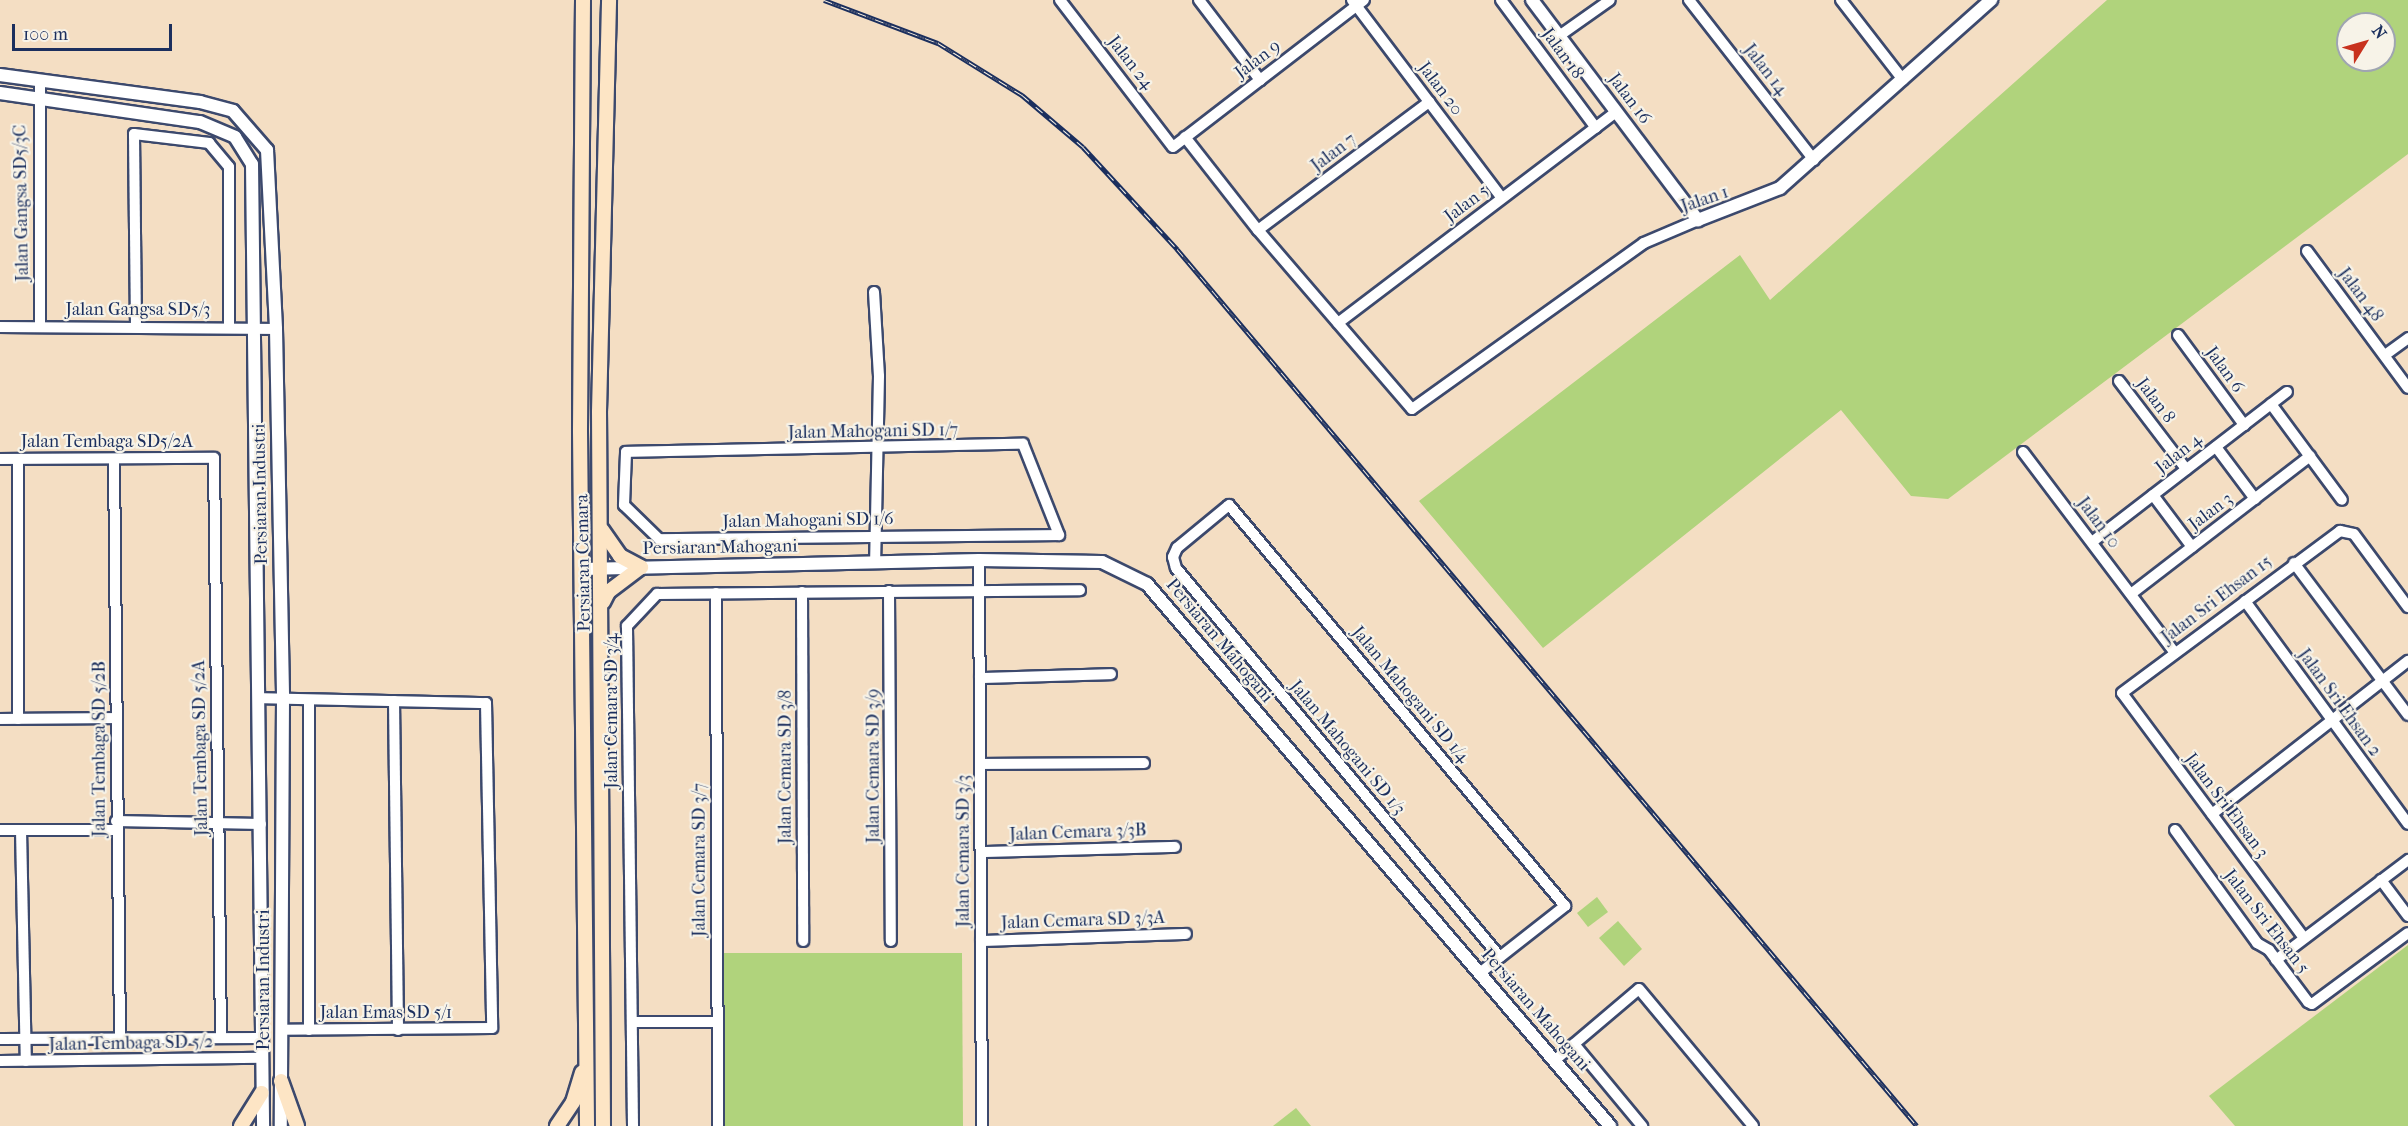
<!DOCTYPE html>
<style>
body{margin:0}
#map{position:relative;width:2408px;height:1126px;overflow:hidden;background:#f4dec3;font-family:"IM FELL French Canon",serif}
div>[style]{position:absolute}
.green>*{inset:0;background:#b0d37c}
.roads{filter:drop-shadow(2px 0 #3c496d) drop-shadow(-2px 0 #3c496d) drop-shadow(0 2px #3c496d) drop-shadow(0 -2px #3c496d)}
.minor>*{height:10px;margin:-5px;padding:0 5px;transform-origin:5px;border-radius:5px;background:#fff}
.tertiary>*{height:12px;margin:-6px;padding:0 6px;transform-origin:6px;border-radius:6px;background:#fff}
.secondary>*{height:14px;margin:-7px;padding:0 7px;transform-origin:7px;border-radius:7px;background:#fde5c5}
.rail>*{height:5px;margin-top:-2.5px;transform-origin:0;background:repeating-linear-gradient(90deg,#f7f3e8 0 9px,#1b2f5e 0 18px);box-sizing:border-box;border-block:2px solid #1b2f5e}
span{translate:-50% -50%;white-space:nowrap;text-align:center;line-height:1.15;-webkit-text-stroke:4.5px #f7f3e8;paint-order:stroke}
.street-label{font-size:18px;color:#1b2f5e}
.north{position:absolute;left:2336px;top:12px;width:60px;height:60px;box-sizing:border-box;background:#f7f3e8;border:2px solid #9fa5b1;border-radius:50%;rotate:53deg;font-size:16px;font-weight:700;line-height:24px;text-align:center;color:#1b2f5e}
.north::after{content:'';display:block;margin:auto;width:21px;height:27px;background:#c8321e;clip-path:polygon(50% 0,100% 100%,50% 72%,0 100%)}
.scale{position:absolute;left:12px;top:24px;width:160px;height:27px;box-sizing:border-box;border:3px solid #1b2f5e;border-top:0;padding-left:8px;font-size:18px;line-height:21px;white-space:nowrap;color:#1b2f5e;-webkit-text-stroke:4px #f7f3e8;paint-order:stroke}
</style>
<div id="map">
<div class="green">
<div style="clip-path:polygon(evenodd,2107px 0,2408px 0,2408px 154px,1948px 499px,1911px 496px,1841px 410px,1543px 648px,1419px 501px,1740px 255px,1770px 300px,2107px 0,2348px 24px,2384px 24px,2384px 60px,2348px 60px,2348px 24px)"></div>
<div style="clip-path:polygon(1597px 897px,1608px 912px,1588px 927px,1577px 913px)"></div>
<div style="clip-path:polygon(1618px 921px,1642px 949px,1624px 966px,1599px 938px)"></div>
<div style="clip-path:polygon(2408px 945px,2408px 1126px,2235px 1126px,2209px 1096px)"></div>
<div style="clip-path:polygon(722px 953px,962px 953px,963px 1126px,724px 1126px)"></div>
<div style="clip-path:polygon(1296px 1108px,1311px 1126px,1273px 1126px)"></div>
</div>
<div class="roads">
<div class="minor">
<div style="left:1060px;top:0;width:185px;rotate:52.5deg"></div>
<div style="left:1173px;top:147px;width:241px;rotate:-37.6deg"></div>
<div style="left:1199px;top:0;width:101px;rotate:52.7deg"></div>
<div style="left:1352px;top:0;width:248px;rotate:52.9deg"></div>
<div style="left:1501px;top:0;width:159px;rotate:53.4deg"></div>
<div style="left:1689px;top:0;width:203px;rotate:52deg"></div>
<div style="left:1841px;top:0;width:101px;rotate:52.2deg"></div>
<div style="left:1559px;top:36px;width:62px;rotate:-35.2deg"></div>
<div style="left:1185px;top:137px;width:118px;rotate:51.9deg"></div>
<div style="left:1258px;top:230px;width:236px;rotate:49.3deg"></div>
<div style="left:1412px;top:409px;width:285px;rotate:-35.6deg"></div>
<div style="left:1644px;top:243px;width:59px;rotate:-23.1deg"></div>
<div style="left:1258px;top:230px;width:214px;rotate:-36.8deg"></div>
<div style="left:2307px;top:251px;width:170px;rotate:53.6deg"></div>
<div style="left:874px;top:292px;width:84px;rotate:86.6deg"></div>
<div style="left:879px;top:376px;width:186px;rotate:91.2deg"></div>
<div style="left:1338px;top:323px;width:349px;rotate:-37.2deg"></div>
<div style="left:40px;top:326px;width:246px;rotate:-90deg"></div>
<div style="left:136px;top:326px;width:192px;rotate:-90.6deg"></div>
<div style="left:134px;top:134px;width:76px;rotate:6.8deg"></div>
<div style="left:209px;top:143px;width:31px;rotate:50deg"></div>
<div style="left:229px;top:167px;width:159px;rotate:90deg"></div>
<div style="left:0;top:327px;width:276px;rotate:0.4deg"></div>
<div style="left:2178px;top:335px;width:112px;rotate:53.7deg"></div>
<div style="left:2385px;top:355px;width:29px;rotate:-36deg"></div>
<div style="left:2119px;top:381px;width:111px;rotate:52.7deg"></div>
<div style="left:2271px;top:404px;width:119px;rotate:53.5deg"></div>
<div style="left:1023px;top:444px;width:98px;rotate:68.4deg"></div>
<div style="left:1059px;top:535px;width:400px;rotate:179.4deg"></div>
<div style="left:659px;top:539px;width:49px;rotate:-135.8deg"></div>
<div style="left:624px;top:505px;width:53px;rotate:-87.8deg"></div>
<div style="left:626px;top:452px;width:397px;rotate:-1.2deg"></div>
<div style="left:2216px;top:447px;width:65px;rotate:53.1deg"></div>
<div style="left:2023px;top:452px;width:252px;rotate:52.9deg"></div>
<div style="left:0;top:459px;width:214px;rotate:-0.3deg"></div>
<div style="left:214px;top:458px;width:579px;rotate:89.31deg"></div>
<div style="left:18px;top:459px;width:260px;rotate:90deg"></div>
<div style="left:114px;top:459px;width:580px;rotate:89.41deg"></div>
<div style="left:2153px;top:495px;width:65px;rotate:53.1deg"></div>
<div style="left:2092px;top:542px;width:246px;rotate:-37.6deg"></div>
<div style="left:979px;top:560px;width:566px;rotate:89.7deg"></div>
<div style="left:2294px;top:563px;width:190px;rotate:53.1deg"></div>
<div style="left:889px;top:591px;width:350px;rotate:89.7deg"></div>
<div style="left:802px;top:592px;width:349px;rotate:89.8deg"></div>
<div style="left:716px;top:593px;width:533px;rotate:89.79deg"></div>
<div style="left:2131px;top:594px;width:226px;rotate:-37.6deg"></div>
<div style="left:2245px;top:601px;width:276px;rotate:53.8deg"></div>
<div style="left:980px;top:678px;width:131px;rotate:-1.7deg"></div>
<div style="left:258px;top:698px;width:228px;rotate:1.3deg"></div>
<div style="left:486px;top:703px;width:325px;rotate:88.9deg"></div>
<div style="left:492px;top:1028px;width:211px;rotate:179.5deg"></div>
<div style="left:394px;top:701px;width:329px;rotate:89.3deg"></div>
<div style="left:0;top:719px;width:116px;rotate:-0.5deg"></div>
<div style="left:980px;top:764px;width:164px;rotate:-0.3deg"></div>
<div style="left:2212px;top:814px;width:249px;rotate:-38deg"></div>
<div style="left:116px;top:821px;width:145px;rotate:1.2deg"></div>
<div style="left:0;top:830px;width:116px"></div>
<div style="left:21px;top:830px;width:231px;rotate:88.8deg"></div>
<div style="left:2175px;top:830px;width:140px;rotate:54deg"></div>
<div style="left:2257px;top:943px;width:14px;rotate:30deg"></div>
<div style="left:2269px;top:950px;width:65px;rotate:53.1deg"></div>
<div style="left:2308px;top:1002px;width:4px;rotate:27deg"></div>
<div style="left:2312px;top:1004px;width:119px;rotate:-36.5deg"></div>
<div style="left:981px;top:852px;width:194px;rotate:-1.5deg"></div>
<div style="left:2381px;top:880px;width:45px;rotate:53.1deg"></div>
<div style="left:2304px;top:938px;width:305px;rotate:-126.6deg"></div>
<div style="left:2122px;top:693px;width:272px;rotate:-36.6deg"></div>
<div style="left:2340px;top:531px;width:14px;rotate:12deg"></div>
<div style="left:2354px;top:534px;width:91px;rotate:53.5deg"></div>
<div style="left:981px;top:941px;width:205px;rotate:-2deg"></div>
<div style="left:2276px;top:960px;width:166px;rotate:-37.1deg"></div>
<div style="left:1480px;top:973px;width:26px;rotate:-39deg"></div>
<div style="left:1500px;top:957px;width:83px;rotate:-38.1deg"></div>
<div style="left:1565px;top:906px;width:523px;rotate:-129.96deg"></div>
<div style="left:1229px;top:505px;width:67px;rotate:140.4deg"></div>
<div style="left:1177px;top:548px;width:10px;rotate:114deg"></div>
<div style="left:1173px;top:557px;width:11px;rotate:75deg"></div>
<div style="left:1176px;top:568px;width:506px;rotate:50.21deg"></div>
<div style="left:632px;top:1022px;width:86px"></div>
<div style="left:309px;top:1030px;width:329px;rotate:-90deg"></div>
<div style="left:0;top:1039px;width:261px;rotate:-0.2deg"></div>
<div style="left:1574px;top:1044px;width:107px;rotate:50.3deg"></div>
<div style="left:0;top:1061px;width:262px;rotate:-0.7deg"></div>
<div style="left:1554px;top:1061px;width:111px;rotate:-40.3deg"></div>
<div style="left:1639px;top:989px;width:178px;rotate:50.2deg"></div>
<div style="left:633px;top:1126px;width:500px;rotate:-90.69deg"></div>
<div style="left:627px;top:626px;width:44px;rotate:-46.8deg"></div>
<div style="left:657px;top:594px;width:423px;rotate:-0.5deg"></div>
</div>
<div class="tertiary">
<div style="left:1532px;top:0;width:276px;rotate:53deg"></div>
<div style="left:1698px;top:220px;width:88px;rotate:-21.3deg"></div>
<div style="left:1780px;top:188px;width:283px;rotate:-41.7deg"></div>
<div style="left:0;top:75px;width:202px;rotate:7.7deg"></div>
<div style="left:200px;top:102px;width:34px;rotate:15deg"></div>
<div style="left:233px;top:111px;width:52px;rotate:48.9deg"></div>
<div style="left:267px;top:150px;width:179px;rotate:87.1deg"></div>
<div style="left:276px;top:329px;width:370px;rotate:88.9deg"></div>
<div style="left:283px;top:699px;width:427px;rotate:90.3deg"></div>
<div style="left:0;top:93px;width:202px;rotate:8.3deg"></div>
<div style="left:200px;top:122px;width:38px;rotate:23deg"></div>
<div style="left:235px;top:137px;width:32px;rotate:58deg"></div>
<div style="left:252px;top:164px;width:962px;rotate:89.34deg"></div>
<div style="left:583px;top:569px;width:396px;rotate:-1.3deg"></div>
<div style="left:979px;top:560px;width:123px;rotate:0.9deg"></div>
<div style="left:1102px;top:562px;width:50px;rotate:26.1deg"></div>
<div style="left:1147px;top:584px;width:713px;rotate:49.49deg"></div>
</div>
<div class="secondary">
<div style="left:583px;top:0;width:431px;rotate:90.4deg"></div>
<div style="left:580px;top:431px;width:695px;rotate:89.42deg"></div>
<div style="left:602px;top:530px;width:32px;rotate:55deg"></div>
<div style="left:620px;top:556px;width:24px;rotate:28deg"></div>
<div style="left:603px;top:602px;width:11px;rotate:-63deg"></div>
<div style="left:608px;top:592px;width:41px;rotate:-37.1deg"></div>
<div style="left:281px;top:1081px;width:48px;rotate:70.4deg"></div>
<div style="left:241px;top:1126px;width:39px;rotate:-58deg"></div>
<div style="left:557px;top:1126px;width:29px;rotate:-56deg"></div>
<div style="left:573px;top:1102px;width:31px;rotate:-73deg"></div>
<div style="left:603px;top:1126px;width:714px;rotate:-90.32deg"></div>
<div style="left:599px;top:412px;width:412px;rotate:-88.6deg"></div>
</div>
</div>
<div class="rail">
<div style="left:824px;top:0;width:122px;rotate:20.7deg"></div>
<div style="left:938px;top:43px;width:99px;rotate:31.8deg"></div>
<div style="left:1022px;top:95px;width:80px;rotate:40.4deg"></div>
<div style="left:1083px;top:147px;width:139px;rotate:47.3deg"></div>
<div style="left:1177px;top:249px;width:1147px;rotate:49.84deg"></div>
</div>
<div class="street-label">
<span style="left:1562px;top:54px;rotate:54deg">Jalan 18</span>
<span style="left:1258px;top:60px;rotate:-37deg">Jalan 9</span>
<span style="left:1130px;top:63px;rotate:52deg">Jalan 24</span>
<span style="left:1765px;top:70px;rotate:52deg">Jalan 14</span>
<span style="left:1440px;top:89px;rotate:53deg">Jalan 20</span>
<span style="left:1629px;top:99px;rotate:53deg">Jalan 16</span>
<span style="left:1334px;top:153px;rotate:-37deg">Jalan 7</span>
<span style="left:1705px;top:200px;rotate:-19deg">Jalan 1</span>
<span style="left:22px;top:203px;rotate:-91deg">Jalan Gangsa SD5/3C</span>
<span style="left:1467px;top:204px;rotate:-37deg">Jalan 5</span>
<span style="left:2360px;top:295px;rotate:53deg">Jalan 48</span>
<span style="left:138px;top:310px">Jalan Gangsa SD5/3</span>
<span style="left:2224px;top:370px;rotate:54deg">Jalan 6</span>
<span style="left:2155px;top:401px;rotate:53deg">Jalan 8</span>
<span style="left:873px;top:432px;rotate:-1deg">Jalan Mahogani SD 1/7</span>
<span style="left:107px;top:442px">Jalan Tembaga SD5/2A</span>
<span style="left:2179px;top:454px;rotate:-38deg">Jalan 4</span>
<span style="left:261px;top:494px;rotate:-91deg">Persiaran Industri</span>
<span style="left:2211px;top:512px;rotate:-37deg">Jalan 3</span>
<span style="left:808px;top:521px;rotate:-1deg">Jalan Mahogani SD 1/6</span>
<span style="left:2098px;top:523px;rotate:53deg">Jalan 10</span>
<span style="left:720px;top:548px;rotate:-1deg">Persiaran Mahogani</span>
<span style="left:584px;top:563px;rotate:-91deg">Persiaran Cemara</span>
<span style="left:2217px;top:600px;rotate:-37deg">Jalan Sri Ehsan 15</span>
<span style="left:1219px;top:641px;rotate:50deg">Persiaran Mahogani</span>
<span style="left:1410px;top:695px;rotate:50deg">Jalan Mahogani SD 1/4</span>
<span style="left:2339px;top:703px;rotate:54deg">Jalan Sri Ehsan 2</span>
<span style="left:612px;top:711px;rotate:-90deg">Jalan Cemara SD 3/4</span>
<span style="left:201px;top:748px;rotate:-91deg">Jalan Tembaga SD 5/2A</span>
<span style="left:1347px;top:748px;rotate:50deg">Jalan Mahogani SD 1/3</span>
<span style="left:100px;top:749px;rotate:-90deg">Jalan Tembaga SD 5/2B</span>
<span style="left:874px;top:766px;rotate:-90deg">Jalan Cemara SD 3/9</span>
<span style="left:786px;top:767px;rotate:-90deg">Jalan Cemara SD 3/8</span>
<span style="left:2226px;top:806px;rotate:53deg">Jalan Sri Ehsan 3</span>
<span style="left:1078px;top:833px;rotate:-2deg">Jalan Cemara 3/3B</span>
<span style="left:964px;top:851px;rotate:-90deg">Jalan Cemara SD 3/3</span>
<span style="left:700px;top:860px;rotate:-90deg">Jalan Cemara SD 3/7</span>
<span style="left:1083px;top:921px;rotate:-2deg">Jalan Cemara SD 3/3A</span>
<span style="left:2266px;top:922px;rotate:52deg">Jalan Sri Ehsan 5</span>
<span style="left:264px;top:980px;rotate:-90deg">Persiaran Industri</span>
<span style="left:1535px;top:1010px;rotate:49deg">Persiaran Mahogani</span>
<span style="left:386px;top:1013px">Jalan Emas SD 5/1</span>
<span style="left:131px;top:1044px;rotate:-1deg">Jalan Tembaga SD 5/2</span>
</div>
<div class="north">N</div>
<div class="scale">100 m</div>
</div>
